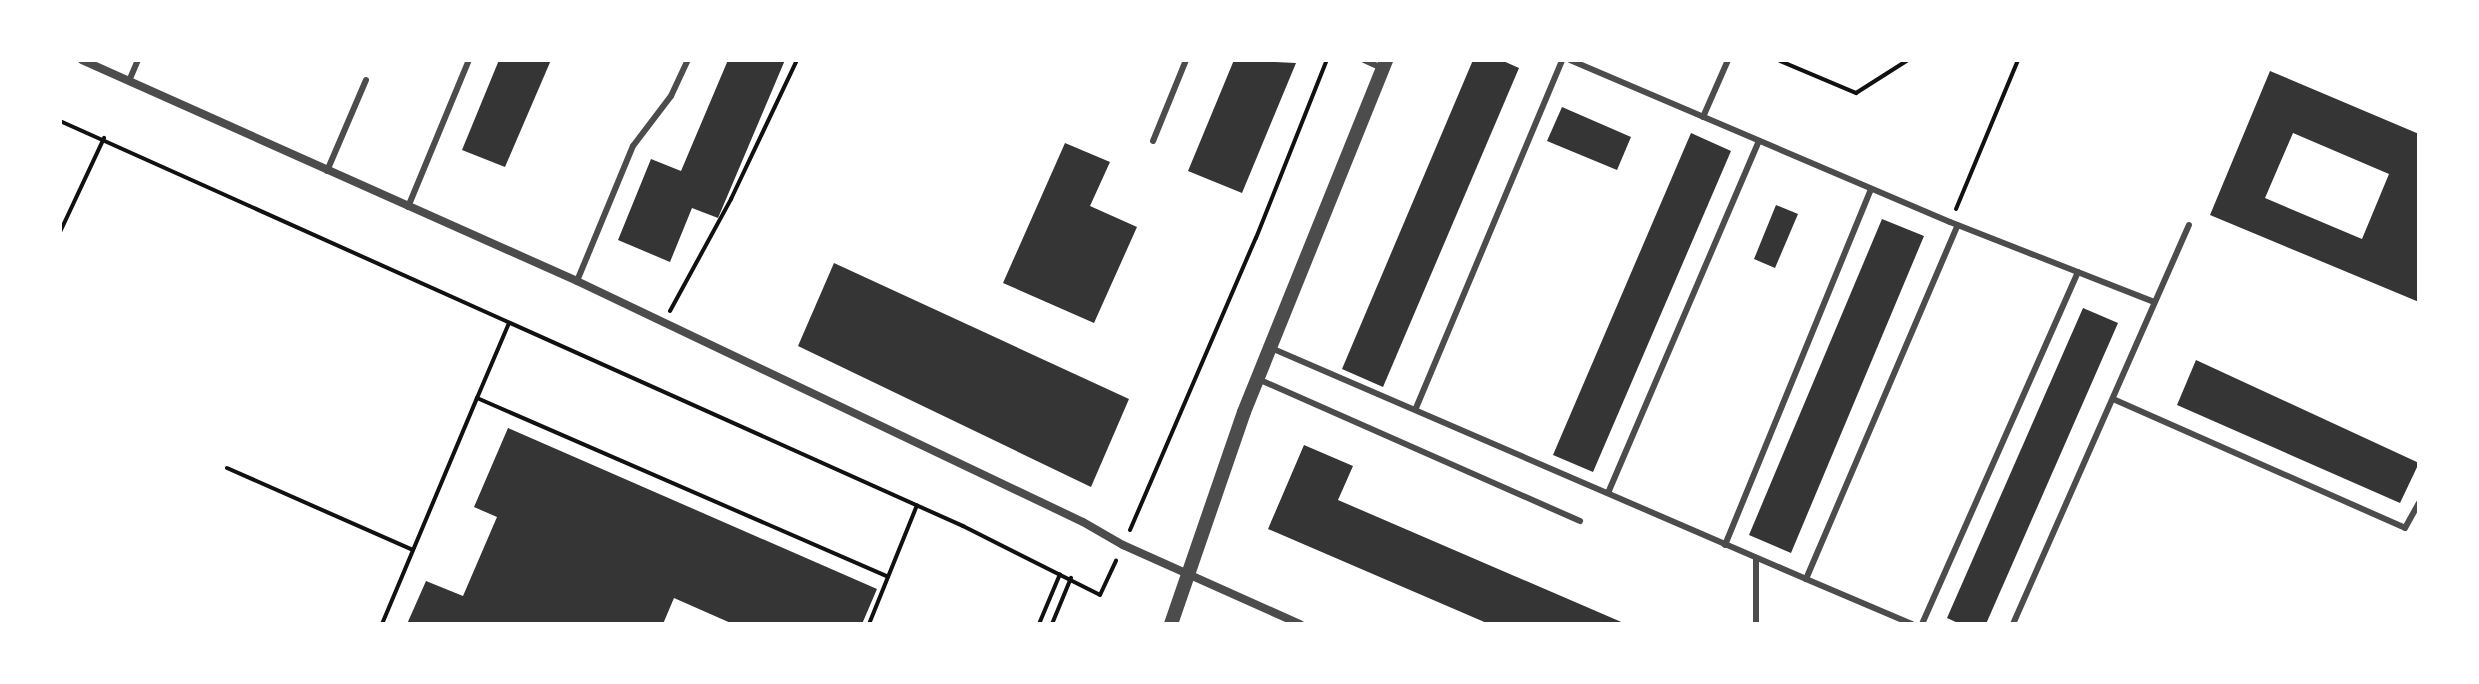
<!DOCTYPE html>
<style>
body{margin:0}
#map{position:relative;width:2479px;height:684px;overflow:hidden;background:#fff;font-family:Arial,sans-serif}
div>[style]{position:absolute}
.building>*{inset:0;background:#353535}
.path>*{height:4px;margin:-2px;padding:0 2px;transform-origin:2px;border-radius:2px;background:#111}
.service>*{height:6px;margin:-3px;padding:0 3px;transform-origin:3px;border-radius:3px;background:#4c4c4c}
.minor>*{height:8px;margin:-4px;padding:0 4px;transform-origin:4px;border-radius:4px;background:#4c4c4c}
.tertiary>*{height:14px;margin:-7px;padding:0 7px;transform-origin:7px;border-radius:7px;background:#4c4c4c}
span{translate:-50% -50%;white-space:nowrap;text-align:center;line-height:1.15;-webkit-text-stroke:6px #fff;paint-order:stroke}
.frame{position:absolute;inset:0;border:62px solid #fff;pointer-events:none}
</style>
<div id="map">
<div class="building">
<div style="clip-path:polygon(499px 60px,551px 60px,505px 167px,462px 150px)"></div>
<div style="clip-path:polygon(728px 60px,785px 60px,718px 218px,692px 208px,670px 262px,618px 240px,651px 159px,681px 171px)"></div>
<div style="clip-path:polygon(1234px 60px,1296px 63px,1242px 193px,1188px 171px)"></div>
<div style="clip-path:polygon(1473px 60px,1501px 60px,1519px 68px,1383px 387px,1342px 369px)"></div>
<div style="clip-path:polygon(evenodd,2270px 71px,2419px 134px,2419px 302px,2210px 215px,2270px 71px,2293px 133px,2389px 174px,2362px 239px,2265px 198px,2293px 133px)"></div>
<div style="clip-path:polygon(1562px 107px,1631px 137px,1617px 170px,1547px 141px)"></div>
<div style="clip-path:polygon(1691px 133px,1731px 151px,1593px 472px,1553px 455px)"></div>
<div style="clip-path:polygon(1065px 143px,1110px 162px,1090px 206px,1137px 227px,1094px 323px,1003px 283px)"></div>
<div style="clip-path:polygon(1776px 205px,1798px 214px,1775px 268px,1754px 259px)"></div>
<div style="clip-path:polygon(1882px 219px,1924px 236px,1791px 553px,1749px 535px)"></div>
<div style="clip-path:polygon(834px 263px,1129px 399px,1091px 487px,798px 346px)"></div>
<div style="clip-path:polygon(2083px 308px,2118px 323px,1986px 624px,1960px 624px,1947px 618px)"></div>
<div style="clip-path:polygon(2196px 360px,2419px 463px,2400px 503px,2177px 405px)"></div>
<div style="clip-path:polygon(508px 428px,877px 589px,862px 624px,733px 624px,674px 598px,663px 624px,407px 624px,426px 581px,463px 596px,497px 517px,474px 507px)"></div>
<div style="clip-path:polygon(1304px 445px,1353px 466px,1338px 500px,1626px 624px,1489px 624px,1268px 529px)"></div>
</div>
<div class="path">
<div style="left:1778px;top:60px;width:85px;rotate:22.9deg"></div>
<div style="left:1856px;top:93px;width:62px;rotate:-32.4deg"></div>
<div style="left:60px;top:121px;width:990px;rotate:24.16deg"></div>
<div style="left:963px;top:526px;width:153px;rotate:26.7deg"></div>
<div style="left:1100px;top:595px;width:38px;rotate:-65deg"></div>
<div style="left:1956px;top:209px;width:161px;rotate:-67.4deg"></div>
<div style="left:60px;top:232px;width:104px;rotate:-64.9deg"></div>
<div style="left:670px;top:311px;width:128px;rotate:-61.4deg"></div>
<div style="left:731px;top:199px;width:154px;rotate:-64.6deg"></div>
<div style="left:509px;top:323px;width:82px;rotate:113.1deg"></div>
<div style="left:477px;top:398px;width:448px;rotate:23.5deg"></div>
<div style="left:227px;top:468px;width:203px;rotate:23.8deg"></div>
<div style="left:1130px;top:530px;width:318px;rotate:-66.7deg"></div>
<div style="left:1256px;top:238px;width:192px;rotate:-68.3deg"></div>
<div style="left:382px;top:624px;width:245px;rotate:-67.2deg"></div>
<div style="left:869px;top:624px;width:128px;rotate:-68deg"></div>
<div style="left:1039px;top:624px;width:54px;rotate:-67.2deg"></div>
<div style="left:1052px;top:624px;width:50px;rotate:-67.6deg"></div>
</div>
<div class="service">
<div style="left:1364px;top:60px;width:20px;rotate:24deg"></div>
<div style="left:1570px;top:60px;width:413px;rotate:23.1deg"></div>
<div style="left:1950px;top:222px;width:219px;rotate:21.4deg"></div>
<div style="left:129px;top:81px;width:23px;rotate:-67deg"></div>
<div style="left:1703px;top:117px;width:62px;rotate:-66.3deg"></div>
<div style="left:1153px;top:141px;width:87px;rotate:-67.8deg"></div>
<div style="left:327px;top:171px;width:99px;rotate:-66.8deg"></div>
<div style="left:408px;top:207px;width:159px;rotate:-67.5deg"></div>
<div style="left:577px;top:281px;width:146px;rotate:-67.5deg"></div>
<div style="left:633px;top:146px;width:63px;rotate:-52.8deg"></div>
<div style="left:671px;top:96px;width:40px;rotate:-65deg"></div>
<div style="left:1271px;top:348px;width:583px;rotate:23.35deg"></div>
<div style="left:1806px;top:579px;width:385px;rotate:-66.8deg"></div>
<div style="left:1258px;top:379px;width:352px;rotate:23.8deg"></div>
<div style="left:2113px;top:399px;width:319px;rotate:23.8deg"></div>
<div style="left:2405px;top:528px;width:29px;rotate:-61deg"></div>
<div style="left:1416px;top:408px;width:377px;rotate:-67.2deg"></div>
<div style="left:1608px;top:493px;width:383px;rotate:-66.8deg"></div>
<div style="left:1725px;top:545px;width:385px;rotate:-67.7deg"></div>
<div style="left:1806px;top:579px;width:115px;rotate:23deg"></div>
<div style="left:1756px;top:624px;width:66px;rotate:-90deg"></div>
<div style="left:1922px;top:624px;width:385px;rotate:-66.1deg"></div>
<div style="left:2013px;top:624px;width:436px;rotate:-66.2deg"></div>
</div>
<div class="minor">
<div style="left:82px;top:60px;width:542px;rotate:24.06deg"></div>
<div style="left:577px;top:281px;width:560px;rotate:25.47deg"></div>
<div style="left:1083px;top:522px;width:46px;rotate:29.9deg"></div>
<div style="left:1123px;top:545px;width:194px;rotate:24.1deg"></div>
</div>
<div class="tertiary">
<div style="left:1171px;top:624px;width:224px;rotate:-71deg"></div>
<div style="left:1244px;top:412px;width:380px;rotate:-68deg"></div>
</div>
<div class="frame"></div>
</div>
